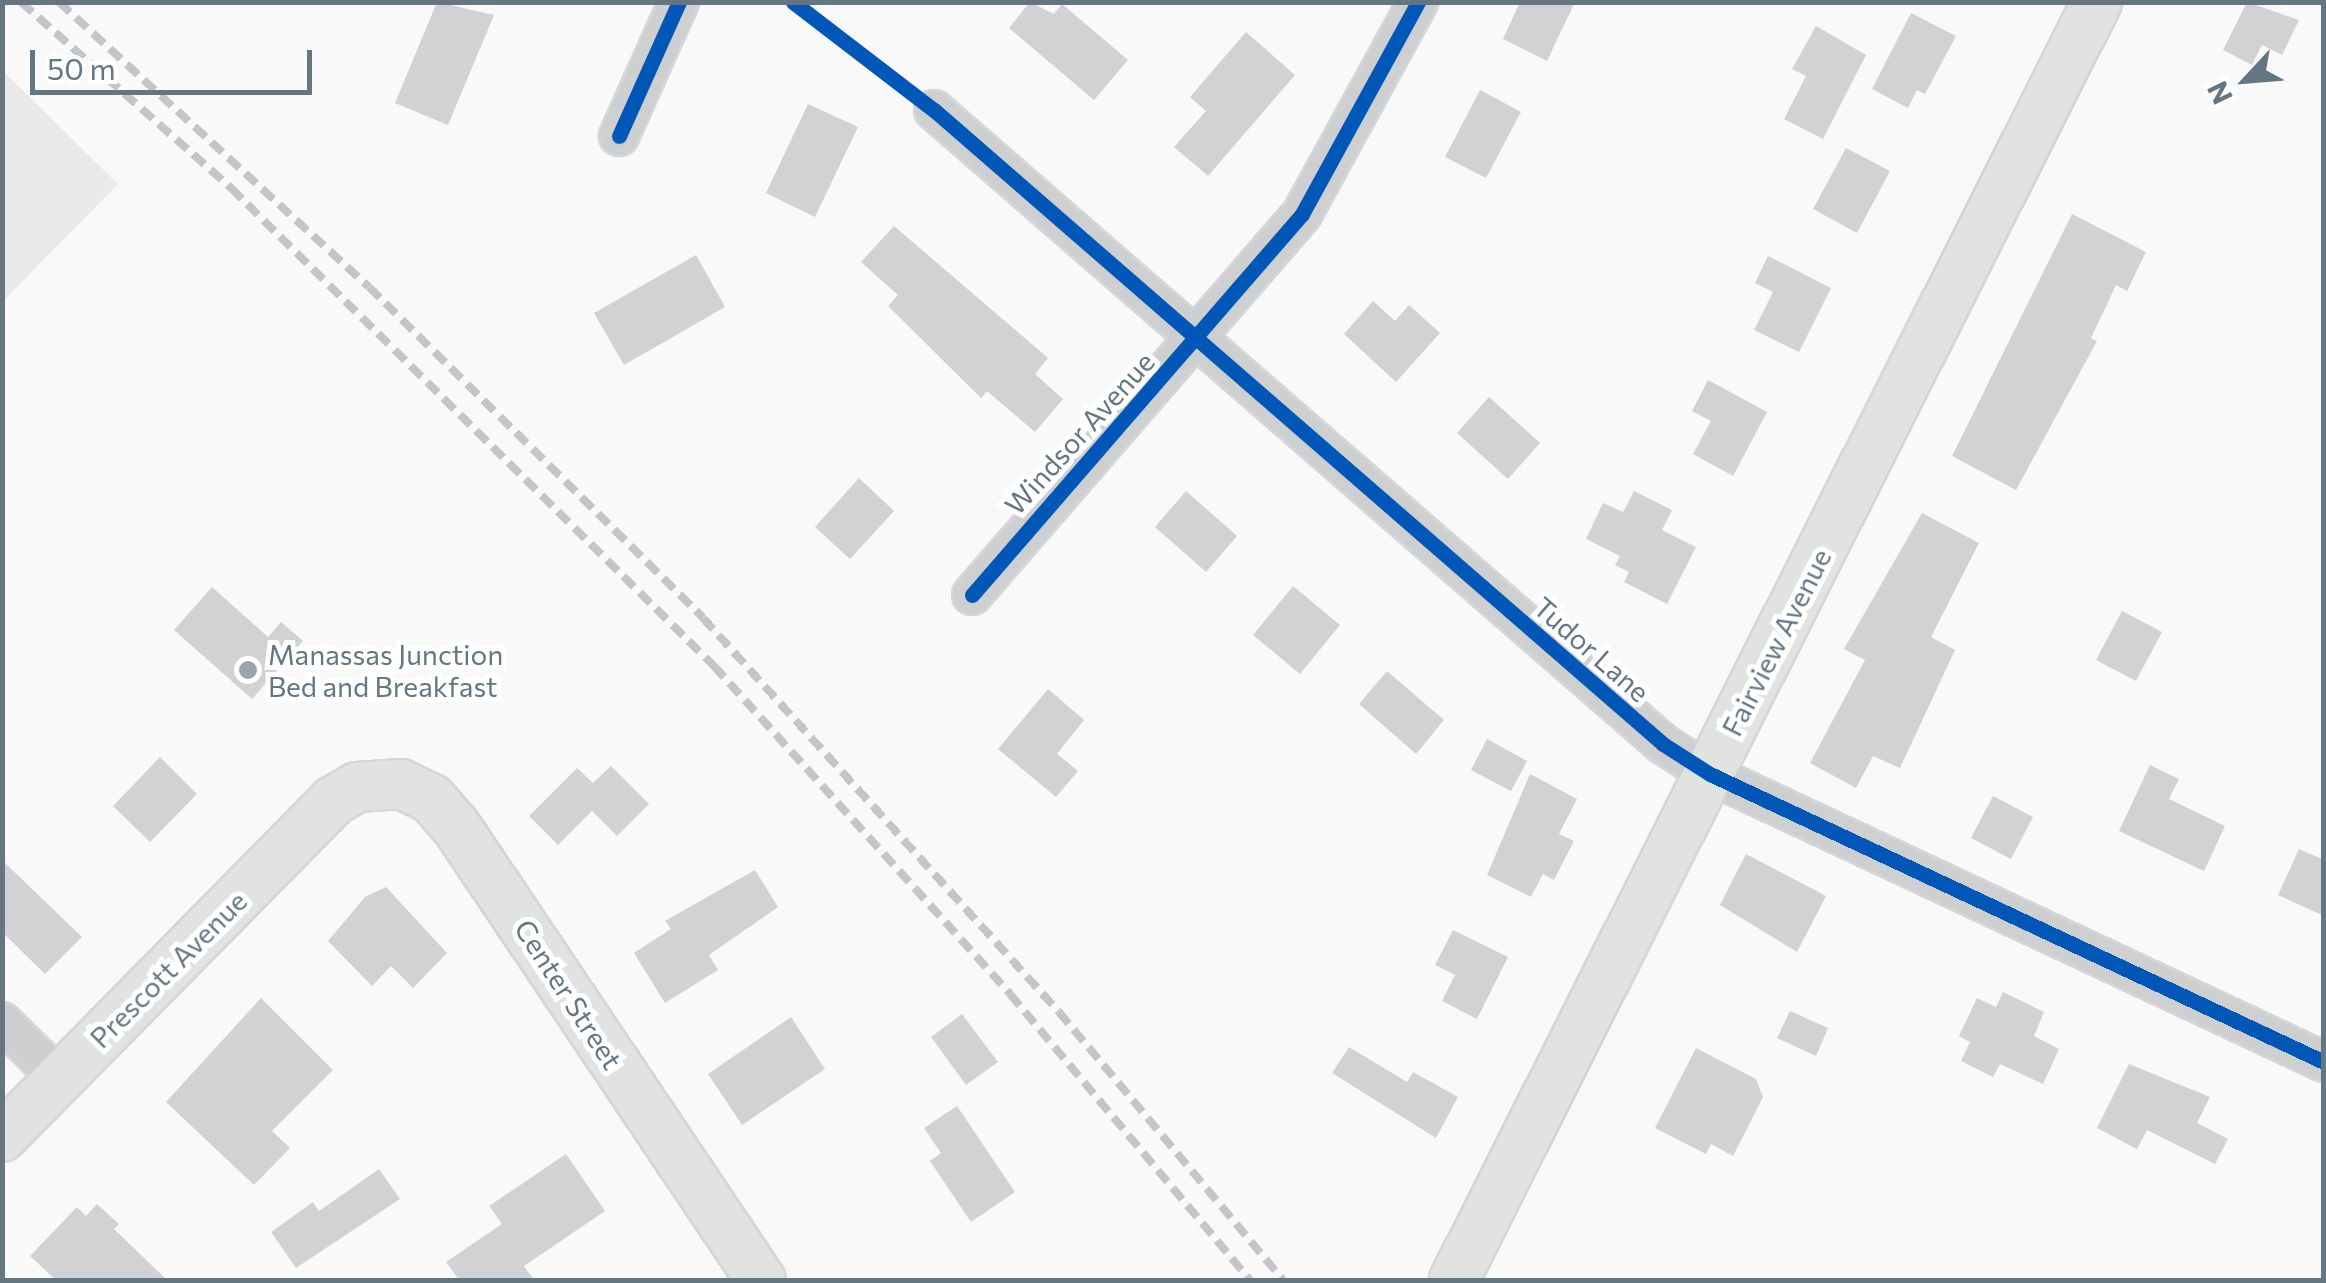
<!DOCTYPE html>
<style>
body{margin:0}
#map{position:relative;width:2326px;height:1283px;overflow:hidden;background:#f9f9f9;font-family:Commissioner,sans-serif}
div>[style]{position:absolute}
.built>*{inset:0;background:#e8e9e9}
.building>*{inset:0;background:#d0d2d3}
.roads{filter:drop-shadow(2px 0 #d5d6d7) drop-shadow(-2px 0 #d5d6d7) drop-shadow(0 2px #d5d6d7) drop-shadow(0 -2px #d5d6d7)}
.minor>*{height:38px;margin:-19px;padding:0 19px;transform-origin:19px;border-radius:19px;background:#cecfd0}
.major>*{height:48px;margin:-24px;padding:0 24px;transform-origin:24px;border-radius:24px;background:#e1e2e2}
.rail>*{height:8px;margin-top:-4px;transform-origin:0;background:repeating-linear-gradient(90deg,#c3c5c6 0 15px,transparent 0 23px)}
.cycleway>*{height:15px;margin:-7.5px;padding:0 7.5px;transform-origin:7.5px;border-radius:7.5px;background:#0057b8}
.dots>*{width:28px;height:28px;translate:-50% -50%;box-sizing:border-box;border:5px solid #fff;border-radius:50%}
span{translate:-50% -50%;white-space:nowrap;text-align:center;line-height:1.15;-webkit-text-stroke:10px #fff;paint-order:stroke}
.street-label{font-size:28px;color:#657683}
.poi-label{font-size:28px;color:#657683}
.left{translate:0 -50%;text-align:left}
.frame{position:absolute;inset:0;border:5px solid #657683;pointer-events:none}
.north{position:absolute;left:2196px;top:30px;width:100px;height:100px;-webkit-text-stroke:8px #fff;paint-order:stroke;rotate:244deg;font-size:28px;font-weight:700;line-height:40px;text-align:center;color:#657683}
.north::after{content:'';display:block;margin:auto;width:35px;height:45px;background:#657683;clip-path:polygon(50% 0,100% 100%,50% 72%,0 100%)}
.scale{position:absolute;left:30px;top:50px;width:282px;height:45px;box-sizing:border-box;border:5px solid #657683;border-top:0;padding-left:12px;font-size:30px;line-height:35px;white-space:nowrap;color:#657683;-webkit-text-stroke:8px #fff;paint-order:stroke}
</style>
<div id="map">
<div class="built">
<div style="clip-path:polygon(2px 70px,118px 184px,3px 301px,2px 301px)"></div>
</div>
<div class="building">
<div style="clip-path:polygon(437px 2px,494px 15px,448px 125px,395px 103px)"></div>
<div style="clip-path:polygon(1030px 2px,1054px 14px,1062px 4px,1128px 60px,1094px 100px,1009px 28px)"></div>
<div style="clip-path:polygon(1520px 2px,1575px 2px,1547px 61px,1503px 39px)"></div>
<div style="clip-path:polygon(2247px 2px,2299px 20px,2282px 55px,2262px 45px,2252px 65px,2223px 50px)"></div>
<div style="clip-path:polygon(1911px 13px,1956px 36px,1925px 94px,1917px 90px,1908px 108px,1872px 89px)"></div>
<div style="clip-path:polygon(1816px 26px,1866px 55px,1823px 139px,1784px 119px,1806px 76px,1792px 69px)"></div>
<div style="clip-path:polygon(1246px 32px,1295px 75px,1208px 176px,1174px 147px,1206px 111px,1190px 97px)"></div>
<div style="clip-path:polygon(1480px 90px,1521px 112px,1486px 178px,1445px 157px)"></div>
<div style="clip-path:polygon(808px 104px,858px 127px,815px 217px,766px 193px)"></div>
<div style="clip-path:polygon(1846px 148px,1890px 171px,1857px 233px,1813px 209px)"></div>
<div style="clip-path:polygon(2072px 214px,2146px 252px,2127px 291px,2116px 285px,2091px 338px,2097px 341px,2016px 490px,1952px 456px)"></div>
<div style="clip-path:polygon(894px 226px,1048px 358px,1035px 374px,1063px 399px,1035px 432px,987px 391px,981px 398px,888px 306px,898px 295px,861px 262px)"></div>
<div style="clip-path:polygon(696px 255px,725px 307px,624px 365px,594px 313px)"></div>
<div style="clip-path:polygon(1768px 256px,1831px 288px,1799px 352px,1754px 330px,1773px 292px,1755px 283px)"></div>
<div style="clip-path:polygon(1373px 301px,1395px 321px,1409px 305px,1440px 333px,1396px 382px,1344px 334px)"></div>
<div style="clip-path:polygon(1708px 380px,1767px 412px,1733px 476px,1693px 454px,1711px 421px,1692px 411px)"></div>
<div style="clip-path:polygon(1489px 397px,1540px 443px,1508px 479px,1457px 433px)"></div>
<div style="clip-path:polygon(859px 478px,894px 511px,850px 559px,815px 527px)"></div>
<div style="clip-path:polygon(1186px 491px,1237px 536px,1206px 572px,1155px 527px)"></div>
<div style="clip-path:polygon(1634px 491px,1672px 510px,1662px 530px,1696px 547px,1667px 604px,1624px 582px,1629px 572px,1615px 565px,1620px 556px,1586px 539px,1603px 503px,1623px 512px)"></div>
<div style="clip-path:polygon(1922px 513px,1979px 543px,1931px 637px,1955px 650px,1900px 768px,1873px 756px,1856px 788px,1810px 763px,1865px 660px,1844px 649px)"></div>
<div style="clip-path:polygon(1293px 586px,1340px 625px,1300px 674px,1253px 635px)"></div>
<div style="clip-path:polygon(212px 587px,268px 637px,281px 622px,303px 641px,252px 699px,174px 630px)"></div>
<div style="clip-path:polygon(2122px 611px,2162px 632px,2136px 681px,2096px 660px)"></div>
<div style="clip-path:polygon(1387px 671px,1444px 720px,1416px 754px,1359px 704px)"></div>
<div style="clip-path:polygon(1048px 689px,1084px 720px,1057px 754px,1078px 771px,1056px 797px,998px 749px)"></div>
<div style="clip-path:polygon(1487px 739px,1527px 761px,1511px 791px,1471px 770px)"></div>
<div style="clip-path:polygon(160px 757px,197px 794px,150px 842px,113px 806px)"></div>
<div style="clip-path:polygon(2150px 765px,2179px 779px,2169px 799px,2225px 826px,2204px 871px,2119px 831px)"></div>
<div style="clip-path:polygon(611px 766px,649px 804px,617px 836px,592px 811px,558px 845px,529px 816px,577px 768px,593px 783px)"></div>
<div style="clip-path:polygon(1530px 774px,1577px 799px,1559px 834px,1574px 841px,1554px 880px,1543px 874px,1531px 897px,1487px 875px)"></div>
<div style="clip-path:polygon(1993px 796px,2033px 817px,2011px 859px,1971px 838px)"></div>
<div style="clip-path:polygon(2299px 849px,2324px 860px,2324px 916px,2278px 895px)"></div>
<div style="clip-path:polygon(1746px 854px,1826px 896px,1797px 952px,1720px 905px)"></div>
<div style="clip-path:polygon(2px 860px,82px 937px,45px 974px,2px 932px)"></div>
<div style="clip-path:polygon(755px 870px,778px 907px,709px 955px,718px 970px,665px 1003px,634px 953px,671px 929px,665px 921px)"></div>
<div style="clip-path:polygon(386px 887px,447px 953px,413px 988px,391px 966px,372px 986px,328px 941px,365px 897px)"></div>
<div style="clip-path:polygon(1453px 930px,1508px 957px,1477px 1019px,1442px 1001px,1455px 975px,1435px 965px)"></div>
<div style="clip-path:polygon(2003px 992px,2044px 1012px,2034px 1036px,2059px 1049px,2043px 1084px,2000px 1064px,1993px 1077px,1961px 1061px,1970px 1042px,1959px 1036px,1977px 998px,1996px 1007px)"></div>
<div style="clip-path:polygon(261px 998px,333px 1070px,272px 1131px,290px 1148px,254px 1185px,166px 1102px)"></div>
<div style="clip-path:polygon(1790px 1011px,1828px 1028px,1816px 1056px,1777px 1038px)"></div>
<div style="clip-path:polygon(962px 1014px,998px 1062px,966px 1085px,931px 1037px)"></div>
<div style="clip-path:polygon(791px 1017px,825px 1069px,742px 1125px,708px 1074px)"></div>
<div style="clip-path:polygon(1349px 1047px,1407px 1082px,1413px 1072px,1458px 1097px,1436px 1138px,1332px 1073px)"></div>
<div style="clip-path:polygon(1696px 1048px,1756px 1079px,1763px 1097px,1733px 1156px,1711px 1144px,1706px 1154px,1655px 1128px)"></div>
<div style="clip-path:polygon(2129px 1064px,2210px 1097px,2197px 1123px,2228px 1139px,2215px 1164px,2147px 1130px,2137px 1149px,2097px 1128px)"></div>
<div style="clip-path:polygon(957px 1106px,1015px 1192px,971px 1222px,930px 1161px,941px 1153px,924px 1128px)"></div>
<div style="clip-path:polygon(566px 1154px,605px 1211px,524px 1266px,534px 1280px,459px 1280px,446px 1262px,502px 1224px,489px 1206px)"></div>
<div style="clip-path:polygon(379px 1169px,400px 1199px,296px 1268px,271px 1232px,313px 1202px,319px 1211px)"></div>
<div style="clip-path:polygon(97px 1204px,119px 1224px,114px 1229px,167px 1280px,56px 1280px,30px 1256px,77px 1207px,86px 1216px)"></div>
</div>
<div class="roads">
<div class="minor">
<div style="left:934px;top:110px;width:966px;rotate:41.01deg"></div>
<div style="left:1663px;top:744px;width:56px;rotate:32.6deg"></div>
<div style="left:1710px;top:774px;width:678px;rotate:25.13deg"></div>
<div style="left:619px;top:136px;width:147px;rotate:-65.9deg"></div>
<div style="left:972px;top:595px;width:504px;rotate:-49.1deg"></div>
<div style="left:1302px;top:214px;width:242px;rotate:-61.3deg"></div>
<div style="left:2px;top:1022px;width:81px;rotate:44.5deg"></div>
</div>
<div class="major">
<div style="left:2px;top:1137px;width:472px;rotate:-45.4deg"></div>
<div style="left:333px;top:801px;width:28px;rotate:-30deg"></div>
<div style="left:357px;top:787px;width:44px;rotate:-3.9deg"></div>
<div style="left:401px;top:784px;width:34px;rotate:26deg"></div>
<div style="left:432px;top:799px;width:35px;rotate:49deg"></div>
<div style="left:455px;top:825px;width:548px;rotate:56.08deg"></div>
<div style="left:1454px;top:1280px;width:1431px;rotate:-63.29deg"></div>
</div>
</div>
<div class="rail">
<div style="left:21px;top:2px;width:281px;rotate:41.5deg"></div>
<div style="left:231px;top:188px;width:680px;rotate:44.7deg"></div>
<div style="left:714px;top:666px;width:442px;rotate:47.9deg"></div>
<div style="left:1010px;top:994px;width:373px;rotate:50deg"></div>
<div style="left:59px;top:2px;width:421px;rotate:42.6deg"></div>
<div style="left:369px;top:287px;width:470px;rotate:44.7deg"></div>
<div style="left:703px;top:618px;width:531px;rotate:47.9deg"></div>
<div style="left:1059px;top:1012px;width:349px;rotate:50.1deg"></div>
</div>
<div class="cycleway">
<div style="left:793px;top:2px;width:178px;rotate:37.5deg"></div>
<div style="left:934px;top:110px;width:966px;rotate:41.01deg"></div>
<div style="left:1663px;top:744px;width:56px;rotate:32.6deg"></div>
<div style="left:1710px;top:774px;width:678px;rotate:25.13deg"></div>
<div style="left:619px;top:136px;width:147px;rotate:-65.9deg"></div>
<div style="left:972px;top:595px;width:504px;rotate:-49.1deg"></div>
<div style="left:1302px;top:214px;width:242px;rotate:-61.3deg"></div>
</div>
<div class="dots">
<div style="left:248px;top:670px;background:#99a4ac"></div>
</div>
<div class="street-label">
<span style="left:1079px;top:433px;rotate:-48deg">Windsor Avenue</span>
<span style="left:1776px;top:642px;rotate:-63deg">Fairview Avenue</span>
<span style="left:1592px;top:649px;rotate:41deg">Tudor Lane</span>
<span style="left:168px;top:969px;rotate:-45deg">Prescott Avenue</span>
<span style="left:569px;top:994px;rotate:57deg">Center Street</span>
</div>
<div class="poi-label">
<span class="left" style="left:268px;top:670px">Manassas Junction<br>Bed and Breakfast</span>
</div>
<div class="frame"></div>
<div class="north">N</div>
<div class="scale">50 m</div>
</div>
